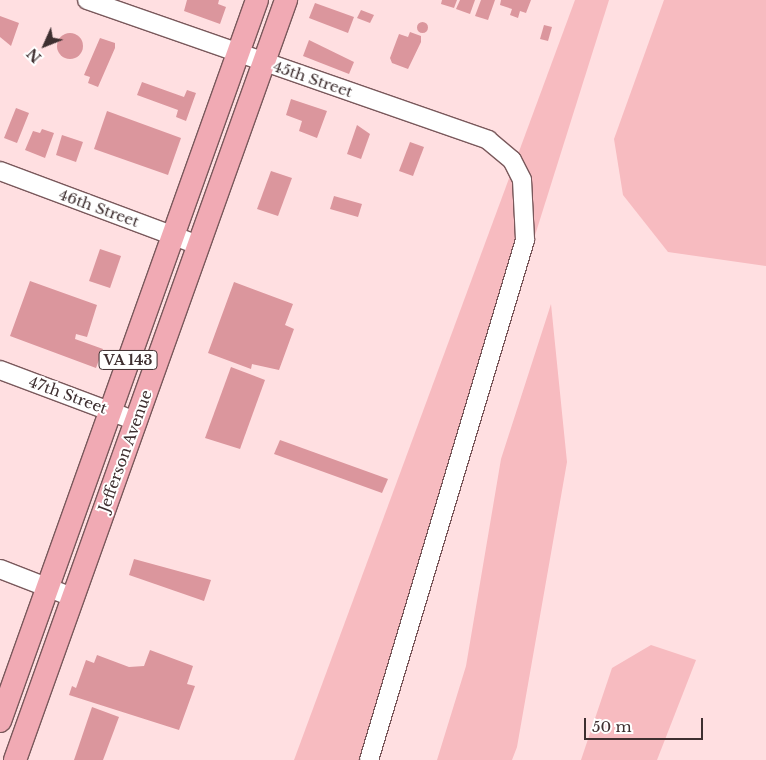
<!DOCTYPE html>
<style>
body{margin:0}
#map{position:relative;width:766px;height:760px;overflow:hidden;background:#ffdfe1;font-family:"Libre Baskerville",serif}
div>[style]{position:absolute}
.green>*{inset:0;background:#f7bbc0}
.building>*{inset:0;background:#db969d}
.round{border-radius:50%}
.roads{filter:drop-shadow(1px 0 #79585b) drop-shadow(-1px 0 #79585b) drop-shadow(0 1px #79585b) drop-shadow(0 -1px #79585b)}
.minor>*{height:18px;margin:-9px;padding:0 9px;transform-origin:9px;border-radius:9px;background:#fff}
.major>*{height:22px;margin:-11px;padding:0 11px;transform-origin:11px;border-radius:11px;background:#f1aab4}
span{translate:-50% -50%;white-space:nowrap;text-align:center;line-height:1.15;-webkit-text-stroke:4px #fff;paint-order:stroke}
.shield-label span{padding:1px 4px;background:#fff;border:1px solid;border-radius:4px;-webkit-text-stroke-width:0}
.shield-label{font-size:14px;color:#3e2f30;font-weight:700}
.street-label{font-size:15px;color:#3e2f30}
.north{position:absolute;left:20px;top:20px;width:50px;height:50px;-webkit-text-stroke:4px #fff;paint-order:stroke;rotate:226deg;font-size:14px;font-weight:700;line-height:20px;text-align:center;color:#3e2f30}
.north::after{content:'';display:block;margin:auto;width:18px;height:22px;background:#3e2f30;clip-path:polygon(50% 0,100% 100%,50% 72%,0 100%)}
.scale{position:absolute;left:584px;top:718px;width:119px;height:22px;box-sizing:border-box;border:2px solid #3e2f30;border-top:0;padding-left:6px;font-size:15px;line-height:18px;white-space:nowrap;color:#3e2f30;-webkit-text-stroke:4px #fff;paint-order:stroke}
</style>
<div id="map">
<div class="green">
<div style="clip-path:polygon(575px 0,609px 0,370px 760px,294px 760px)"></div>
<div style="clip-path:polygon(664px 0,766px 0,766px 266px,668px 252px,623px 195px,614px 139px)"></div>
<div style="clip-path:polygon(551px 304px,567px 462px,517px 747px,512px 760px,437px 760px,466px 666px,501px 459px)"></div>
<div style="clip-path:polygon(651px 645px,696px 660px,657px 760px,581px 760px,612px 668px)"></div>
</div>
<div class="building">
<div style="clip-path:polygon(187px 0,219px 0,218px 4px,226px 7px,220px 24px,184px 11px)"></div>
<div style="clip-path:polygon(442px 0,457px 0,454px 8px,441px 4px)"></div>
<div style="clip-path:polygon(460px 0,475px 0,470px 14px,456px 9px)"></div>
<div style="clip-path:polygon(481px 0,495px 0,488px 20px,475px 16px)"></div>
<div style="clip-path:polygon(501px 0,531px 0,526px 13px,520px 11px,518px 18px,510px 15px,512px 9px,500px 5px)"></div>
<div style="clip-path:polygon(315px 3px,354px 17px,348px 33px,309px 18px)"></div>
<div style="clip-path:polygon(361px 10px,374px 15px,370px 23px,357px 18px)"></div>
<div style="clip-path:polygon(0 16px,19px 23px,11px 46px,0 37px)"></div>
<div class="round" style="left:416.5px;top:21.5px;width:11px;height:11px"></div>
<div style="clip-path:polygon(544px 25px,552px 27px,548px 41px,540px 39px)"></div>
<div style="clip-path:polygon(410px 32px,421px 36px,421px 42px,408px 69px,392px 63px,390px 58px,399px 34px,408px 37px)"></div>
<div class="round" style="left:57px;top:33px;width:26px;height:26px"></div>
<div style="clip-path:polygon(100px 38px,115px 43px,115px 48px,98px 87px,88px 83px,90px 77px,84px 75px)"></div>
<div style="clip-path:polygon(309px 40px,354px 62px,349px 74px,303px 56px)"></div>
<div style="clip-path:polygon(142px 82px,184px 97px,187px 90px,196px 93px,186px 121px,176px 117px,178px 110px,137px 95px)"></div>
<div style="clip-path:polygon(291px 99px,327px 111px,317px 138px,299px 131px,302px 121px,286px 115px)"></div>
<div style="clip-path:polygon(16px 108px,29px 113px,17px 143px,4px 138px)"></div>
<div style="clip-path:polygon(107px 111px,181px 138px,168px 175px,94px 149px)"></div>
<div style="clip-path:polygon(357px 125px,370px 134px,361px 159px,347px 154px)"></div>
<div style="clip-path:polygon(42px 129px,54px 133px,45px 158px,25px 150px,33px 131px,40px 133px)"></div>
<div style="clip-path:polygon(62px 135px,83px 142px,76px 162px,56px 155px)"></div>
<div style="clip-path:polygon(410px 142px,424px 147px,413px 176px,399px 171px)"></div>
<div style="clip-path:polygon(271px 171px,292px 178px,278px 216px,257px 209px)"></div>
<div style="clip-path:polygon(334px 196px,362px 204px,358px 217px,330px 209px)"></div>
<div style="clip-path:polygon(100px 249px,121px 256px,110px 288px,89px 281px)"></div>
<div style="clip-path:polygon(30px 281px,97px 305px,87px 337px,76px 334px,75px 339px,103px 349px,96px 368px,10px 336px)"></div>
<div style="clip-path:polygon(234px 282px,293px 304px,285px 325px,294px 329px,279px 370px,252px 364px,251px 369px,208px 353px)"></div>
<div style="clip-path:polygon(231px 367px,265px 380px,240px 449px,205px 438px)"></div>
<div style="clip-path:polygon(280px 440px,388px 479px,382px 493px,274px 454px)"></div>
<div style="clip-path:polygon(134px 559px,211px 580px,204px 601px,129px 575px)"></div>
<div style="clip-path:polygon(150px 650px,193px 666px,187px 684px,195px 686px,179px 730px,69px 695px,72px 686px,76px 688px,86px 660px,94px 663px,97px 655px,129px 667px,144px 666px)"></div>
<div style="clip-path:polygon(92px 707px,119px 717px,103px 760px,74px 760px)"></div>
</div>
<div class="roads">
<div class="minor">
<div style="left:87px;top:0;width:425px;rotate:19.2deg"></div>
<div style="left:488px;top:140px;width:31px;rotate:40deg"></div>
<div style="left:512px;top:160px;width:22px;rotate:63deg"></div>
<div style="left:522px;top:180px;width:60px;rotate:87.1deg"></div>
<div style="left:525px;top:240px;width:543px;rotate:106.7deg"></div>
<div style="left:0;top:171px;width:211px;rotate:20.5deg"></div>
<div style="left:0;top:370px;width:145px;rotate:20.6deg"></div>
<div style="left:0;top:569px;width:77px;rotate:21.3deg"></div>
</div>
<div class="major">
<div style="left:0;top:721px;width:765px;rotate:-70.38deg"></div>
<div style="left:15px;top:760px;width:807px;rotate:-70.37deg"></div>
</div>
</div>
<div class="shield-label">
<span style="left:128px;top:360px">VA 143</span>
</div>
<div class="street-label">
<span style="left:313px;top:79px;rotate:19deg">45th Street</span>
<span style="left:99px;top:208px;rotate:20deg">46th Street</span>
<span style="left:68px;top:395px;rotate:20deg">47th Street</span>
<span style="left:125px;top:451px;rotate:-70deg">Jefferson Avenue</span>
</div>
<div class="north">N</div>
<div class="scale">50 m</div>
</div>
